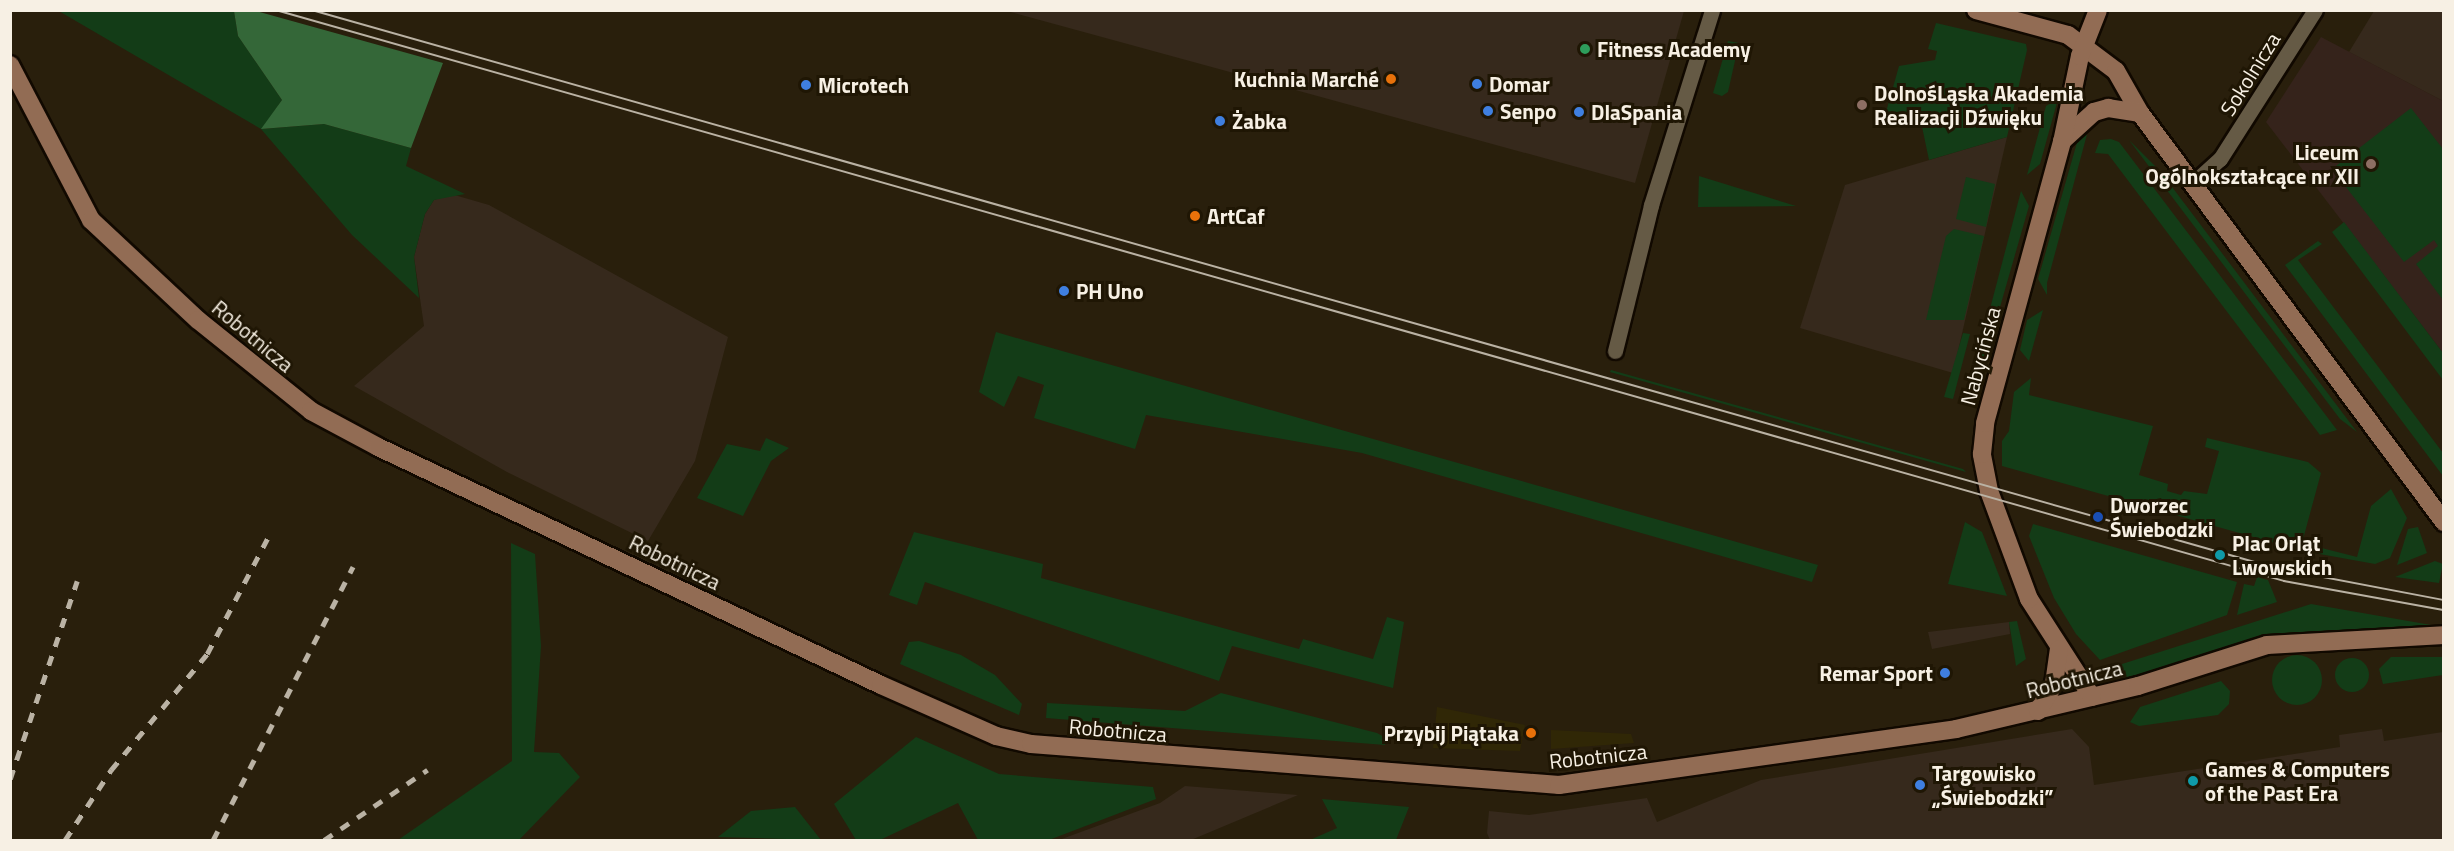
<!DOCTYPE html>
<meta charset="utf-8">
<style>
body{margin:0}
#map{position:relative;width:2454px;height:851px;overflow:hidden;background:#291f0c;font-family:"Titillium Web",sans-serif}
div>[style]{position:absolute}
.commercial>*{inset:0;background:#36291c}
.education>*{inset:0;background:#35231b}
.green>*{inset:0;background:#133c17}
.round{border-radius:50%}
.forest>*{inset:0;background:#346738}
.sand>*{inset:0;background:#302706}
.roads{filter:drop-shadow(2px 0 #110900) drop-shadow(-2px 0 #110900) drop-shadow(0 2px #110900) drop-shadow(0 -2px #110900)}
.street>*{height:15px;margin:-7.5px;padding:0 7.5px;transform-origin:7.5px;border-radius:7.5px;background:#655a45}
.secondary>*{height:18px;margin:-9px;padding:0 9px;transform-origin:9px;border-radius:9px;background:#926c54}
.tram>*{height:1.5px;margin:-0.75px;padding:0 0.75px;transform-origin:0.75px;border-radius:0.75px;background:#bab2a4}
.rail>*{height:4.5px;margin-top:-2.25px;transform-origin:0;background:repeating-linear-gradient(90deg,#bab2a4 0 10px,transparent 0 20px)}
.dots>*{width:16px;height:16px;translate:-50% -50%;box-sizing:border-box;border:3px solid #1f1604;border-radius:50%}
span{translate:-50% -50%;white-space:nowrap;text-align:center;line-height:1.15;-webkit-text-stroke:6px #1f1604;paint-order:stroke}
.poi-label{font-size:21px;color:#f7f0e4;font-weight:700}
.left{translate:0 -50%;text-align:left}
.right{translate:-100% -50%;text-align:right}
.street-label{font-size:21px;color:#f7f0e4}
.frame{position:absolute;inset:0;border:12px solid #f7f0e4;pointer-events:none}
</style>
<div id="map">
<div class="commercial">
<div style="clip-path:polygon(1007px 11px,1684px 11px,1635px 183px)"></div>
<div style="clip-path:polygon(2374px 11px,2443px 11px,2443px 101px,2349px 52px)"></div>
<div style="clip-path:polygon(2007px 137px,1953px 373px,1800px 328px,1845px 185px)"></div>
<div style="clip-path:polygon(451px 194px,489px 205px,728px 337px,695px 461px,648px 541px,507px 472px,354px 386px,424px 326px,414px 257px,425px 214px,434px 200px)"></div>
<div style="clip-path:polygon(2009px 622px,2010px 634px,1932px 649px,1928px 632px)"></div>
<div style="clip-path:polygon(2072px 729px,2089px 747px,2094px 785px,2340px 747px,2339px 735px,2382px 729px,2384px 741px,2443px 732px,2443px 840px,1490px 840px,1487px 833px,1489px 811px,1529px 815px,1647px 798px,1657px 822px,1761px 780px)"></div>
<div style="clip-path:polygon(1185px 786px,1298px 795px,1191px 840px,1059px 840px,1160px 803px)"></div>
</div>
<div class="education">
<div style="clip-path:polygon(2321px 37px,2443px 101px,2443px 353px,2266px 122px)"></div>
</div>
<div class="green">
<div style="clip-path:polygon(57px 10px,234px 11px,238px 36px,282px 100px,262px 129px,324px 124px,411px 148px,406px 166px,465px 194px,434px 200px,425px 214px,414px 257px,419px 298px,352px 235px,261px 129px)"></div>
<div style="clip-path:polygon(1936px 23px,2026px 44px,2027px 50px,2007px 137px,1929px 160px,1921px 122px,1886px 112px,1899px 66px,1935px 60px,1937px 51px,1928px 49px)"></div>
<div style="clip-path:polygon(1728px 41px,1739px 43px,1728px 92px,1722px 96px,1713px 93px)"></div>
<div style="clip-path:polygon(2058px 99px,2040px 164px,2027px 175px,2046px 106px)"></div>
<div style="clip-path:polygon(2411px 108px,2443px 149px,2443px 300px,2416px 264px,2438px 246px,2434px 240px,2404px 262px,2332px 169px)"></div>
<div style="clip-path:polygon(2089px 127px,2047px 283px,2047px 295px,2038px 279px,2078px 139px)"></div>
<div style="clip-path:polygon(2111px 139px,2119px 142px,2337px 430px,2320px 435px,2108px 154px,2095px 153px,2100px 140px)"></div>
<div style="clip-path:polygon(2129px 140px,2160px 171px,2357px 432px,2340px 419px)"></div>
<div style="clip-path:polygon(1699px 176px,1796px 206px,1698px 207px)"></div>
<div style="clip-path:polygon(1966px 177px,1995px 184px,1986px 227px,1956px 219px)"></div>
<div style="clip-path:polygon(2021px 191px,2029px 206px,1998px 314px,1986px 324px)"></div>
<div style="clip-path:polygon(2344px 222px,2443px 353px,2443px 380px,2332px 232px)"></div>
<div style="clip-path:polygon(1954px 229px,1984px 236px,1964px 320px,1926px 320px,1946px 236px)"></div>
<div style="clip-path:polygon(2318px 241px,2322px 244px,2298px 260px,2443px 453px,2443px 476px,2285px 265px)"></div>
<div style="clip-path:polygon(2043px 310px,2029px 361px,2020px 350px,2027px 320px)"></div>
<div style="clip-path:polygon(996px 332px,1027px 341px,1818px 565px,1812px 582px,1362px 453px,1146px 415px,1135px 449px,1034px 418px,1044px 385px,1018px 376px,1004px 407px,979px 392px)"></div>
<div style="clip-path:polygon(1963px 333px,1970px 334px,1953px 399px,1944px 397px)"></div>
<div style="clip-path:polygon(1981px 342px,1986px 357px,1975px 396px,1964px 403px)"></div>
<div style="clip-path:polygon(1611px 370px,1963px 469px,1966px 472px,1610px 372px)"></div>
<div style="clip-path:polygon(2031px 378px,2029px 395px,2153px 426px,2139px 475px,2168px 484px,2167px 491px,2181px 495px,2184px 491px,2207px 494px,2219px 451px,2205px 447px,2207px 438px,2308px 462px,2321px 473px,2302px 543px,2357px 557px,2371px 506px,2391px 489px,2407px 518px,2390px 558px,2375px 564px,2303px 551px,2002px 466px,2002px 441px,2009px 431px,2014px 392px)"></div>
<div style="clip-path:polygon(766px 438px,789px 448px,771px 461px,743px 516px,697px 498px,727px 444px,760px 451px)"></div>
<div style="clip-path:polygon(1965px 522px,1982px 532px,2007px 596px,1948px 584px)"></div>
<div style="clip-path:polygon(2033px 524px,2237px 582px,2227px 615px,2100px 660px,2076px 634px,2054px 598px,2029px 536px)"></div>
<div style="clip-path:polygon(2418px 527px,2427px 553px,2397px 565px,2408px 529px)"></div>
<div style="clip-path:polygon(914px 532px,1043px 564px,1041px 578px,1299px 649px,1303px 639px,1373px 659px,1387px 617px,1404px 622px,1393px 688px,1232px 646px,1219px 681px,925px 582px,917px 605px,889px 595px)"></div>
<div style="clip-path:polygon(511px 543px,535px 554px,541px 646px,534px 752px,559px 753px,580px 777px,519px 840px,398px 840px,512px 761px)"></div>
<div style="clip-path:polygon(2435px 561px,2443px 564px,2439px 583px,2395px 577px)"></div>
<div style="clip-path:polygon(2257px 577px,2268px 580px,2277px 602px,2237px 615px,2244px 584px,2254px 586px)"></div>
<div style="clip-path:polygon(2311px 604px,2437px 626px,2277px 634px,2130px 679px,2100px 671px)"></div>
<div style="clip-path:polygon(2017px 621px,2026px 659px,2016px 666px,2009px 622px)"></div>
<div style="clip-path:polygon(919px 641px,961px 655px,995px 675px,1022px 704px,1019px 715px,900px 664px,909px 642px)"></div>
<div class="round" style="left:2272px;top:655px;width:50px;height:50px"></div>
<div style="clip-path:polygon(2391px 657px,2443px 657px,2443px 675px,2383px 684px,2379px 669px)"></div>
<div class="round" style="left:2335px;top:658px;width:34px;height:34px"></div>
<div style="clip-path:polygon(2221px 681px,2230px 691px,2229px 704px,2218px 715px,2139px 726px,2130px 722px,2140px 707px)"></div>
<div style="clip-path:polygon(1221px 693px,1377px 733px,1386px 738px,1385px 745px,1046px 718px,1047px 703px,1185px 711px)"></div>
<div style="clip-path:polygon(916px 737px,999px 774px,1153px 787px,1156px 799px,1049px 840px,978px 840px,958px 803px,880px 840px,856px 840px,834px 804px)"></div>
<div style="clip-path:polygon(1322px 799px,1409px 807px,1396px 840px,1310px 840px,1337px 828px)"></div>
<div style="clip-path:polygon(795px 807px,821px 840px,718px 837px,751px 811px)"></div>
</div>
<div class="forest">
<div style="clip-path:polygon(234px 11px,256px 11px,443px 63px,411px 148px,324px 124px,261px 129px,282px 100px,238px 36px)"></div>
</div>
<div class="sand">
<div style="clip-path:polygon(1437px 707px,1525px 725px,1520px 751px,1433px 748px)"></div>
<div style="clip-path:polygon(1551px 730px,1631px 734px,1634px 743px,1551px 749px)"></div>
</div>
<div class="roads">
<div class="street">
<div style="left:2193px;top:183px;width:36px;rotate:-42deg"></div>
<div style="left:2220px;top:159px;width:177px;rotate:-57.5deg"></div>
<div style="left:1615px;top:351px;width:150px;rotate:-76.1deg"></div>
<div style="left:1651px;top:205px;width:204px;rotate:-72.6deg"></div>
</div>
<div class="secondary">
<div style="left:1976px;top:10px;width:95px;rotate:15.2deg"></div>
<div style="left:2068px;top:35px;width:60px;rotate:36.9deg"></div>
<div style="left:2116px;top:71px;width:48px;rotate:60.3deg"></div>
<div style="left:2140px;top:113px;width:510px;rotate:53.38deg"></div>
<div style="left:10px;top:65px;width:175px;rotate:62.4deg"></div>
<div style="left:91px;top:220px;width:146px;rotate:43.1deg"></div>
<div style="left:198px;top:320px;width:145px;rotate:38.8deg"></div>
<div style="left:311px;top:411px;width:76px;rotate:28.2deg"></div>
<div style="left:378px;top:447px;width:556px;rotate:25.32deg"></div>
<div style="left:881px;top:685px;width:126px;rotate:23.9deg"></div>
<div style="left:996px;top:736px;width:36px;rotate:13deg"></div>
<div style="left:1031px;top:744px;width:530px;rotate:4.44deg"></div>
<div style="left:1559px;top:785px;width:401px;rotate:-8deg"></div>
<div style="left:1956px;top:729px;width:187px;rotate:-13.3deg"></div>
<div style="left:2138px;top:686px;width:135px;rotate:-17.6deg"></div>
<div style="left:2267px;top:645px;width:177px;rotate:-3.2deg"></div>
<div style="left:2062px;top:141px;width:43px;rotate:-42.2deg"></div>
<div style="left:2094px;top:112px;width:15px;rotate:-16deg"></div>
<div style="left:2108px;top:108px;width:32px;rotate:9deg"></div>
<div style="left:2092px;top:697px;width:117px;rotate:-122.7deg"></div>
<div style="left:2029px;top:599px;width:115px;rotate:-110.3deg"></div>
<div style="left:1989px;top:491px;width:38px;rotate:-101deg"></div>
<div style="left:1982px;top:454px;width:31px;rotate:-84deg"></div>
<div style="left:1985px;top:423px;width:291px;rotate:-74.7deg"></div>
<div style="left:2062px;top:142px;width:88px;rotate:-78.2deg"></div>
<div style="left:2080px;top:56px;width:49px;rotate:-68.6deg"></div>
<div style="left:2038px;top:711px;width:31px;rotate:-59deg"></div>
<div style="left:2054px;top:684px;width:35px;rotate:-82deg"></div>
</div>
</div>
<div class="tram">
<div style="left:276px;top:10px;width:2088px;rotate:15.87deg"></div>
<div style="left:2284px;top:581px;width:163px;rotate:10.3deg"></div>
<div style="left:312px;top:10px;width:2042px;rotate:15.86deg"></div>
<div style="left:2276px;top:568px;width:171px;rotate:10.8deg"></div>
</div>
<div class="rail">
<div style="left:10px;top:779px;width:209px;rotate:-71.3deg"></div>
<div style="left:65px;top:840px;width:84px;rotate:-56.7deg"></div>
<div style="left:111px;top:770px;width:151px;rotate:-50.4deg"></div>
<div style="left:207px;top:654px;width:130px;rotate:-62.4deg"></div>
<div style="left:213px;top:840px;width:307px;rotate:-62.9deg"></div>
<div style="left:324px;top:840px;width:125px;rotate:-34.2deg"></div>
</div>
<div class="dots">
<div style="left:1585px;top:49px;background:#2e9e5b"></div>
<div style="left:1391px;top:79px;background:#e8710a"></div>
<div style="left:1477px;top:84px;background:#3f7fe0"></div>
<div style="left:806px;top:85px;background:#3f7fe0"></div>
<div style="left:1862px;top:105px;background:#8d6e63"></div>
<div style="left:1488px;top:111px;background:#3f7fe0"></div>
<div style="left:1579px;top:112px;background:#3f7fe0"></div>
<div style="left:1220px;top:121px;background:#3f7fe0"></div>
<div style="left:2371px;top:164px;background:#8d6e63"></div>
<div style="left:1195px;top:216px;background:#e8710a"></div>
<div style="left:1064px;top:291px;background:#3f7fe0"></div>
<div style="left:2098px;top:517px;background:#1a4fb4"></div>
<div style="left:2220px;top:555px;background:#0f9aa8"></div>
<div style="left:1945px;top:673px;background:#3f7fe0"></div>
<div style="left:1531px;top:733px;background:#e8710a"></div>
<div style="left:2193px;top:781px;background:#0f9aa8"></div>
<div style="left:1920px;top:785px;background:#3f7fe0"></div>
</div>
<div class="poi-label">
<span class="left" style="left:1597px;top:49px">Fitness Academy</span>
<span class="right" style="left:1379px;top:79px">Kuchnia Marché</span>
<span class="left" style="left:1489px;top:84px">Domar</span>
<span class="left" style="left:818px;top:85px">Microtech</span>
<span class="left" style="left:1874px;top:105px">DolnośLąska Akademia<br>Realizacji Dźwięku</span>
<span class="left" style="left:1500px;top:111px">Senpo</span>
<span class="left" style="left:1591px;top:112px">DlaSpania</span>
<span class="left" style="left:1232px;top:121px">Żabka</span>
<span class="right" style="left:2359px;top:164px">Liceum<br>Ogólnokształcące nr XII</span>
<span class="left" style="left:1207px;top:216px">ArtCaf</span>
<span class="left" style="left:1076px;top:291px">PH Uno</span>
<span class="left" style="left:2110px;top:517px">Dworzec<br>Świebodzki</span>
<span class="left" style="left:2232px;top:555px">Plac Orląt<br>Lwowskich</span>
<span class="right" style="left:1933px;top:673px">Remar Sport</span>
<span class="right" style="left:1519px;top:733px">Przybij Piątaka</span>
<span class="left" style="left:2205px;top:781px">Games &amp; Computers<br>of the Past Era</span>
<span class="left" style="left:1932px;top:785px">Targowisko<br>„Świebodzki”</span>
</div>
<div class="street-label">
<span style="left:2250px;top:74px;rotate:-58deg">Sokolnicza</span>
<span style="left:253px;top:336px;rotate:40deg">Robotnicza</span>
<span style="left:1980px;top:356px;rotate:-75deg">Nabycińska</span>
<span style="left:675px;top:562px;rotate:26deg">Robotnicza</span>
<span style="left:2074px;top:679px;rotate:-14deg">Robotnicza</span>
<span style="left:1118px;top:730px;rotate:5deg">Robotnicza</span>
<span style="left:1598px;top:756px;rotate:-6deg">Robotnicza</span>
</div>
<div class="frame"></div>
</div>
